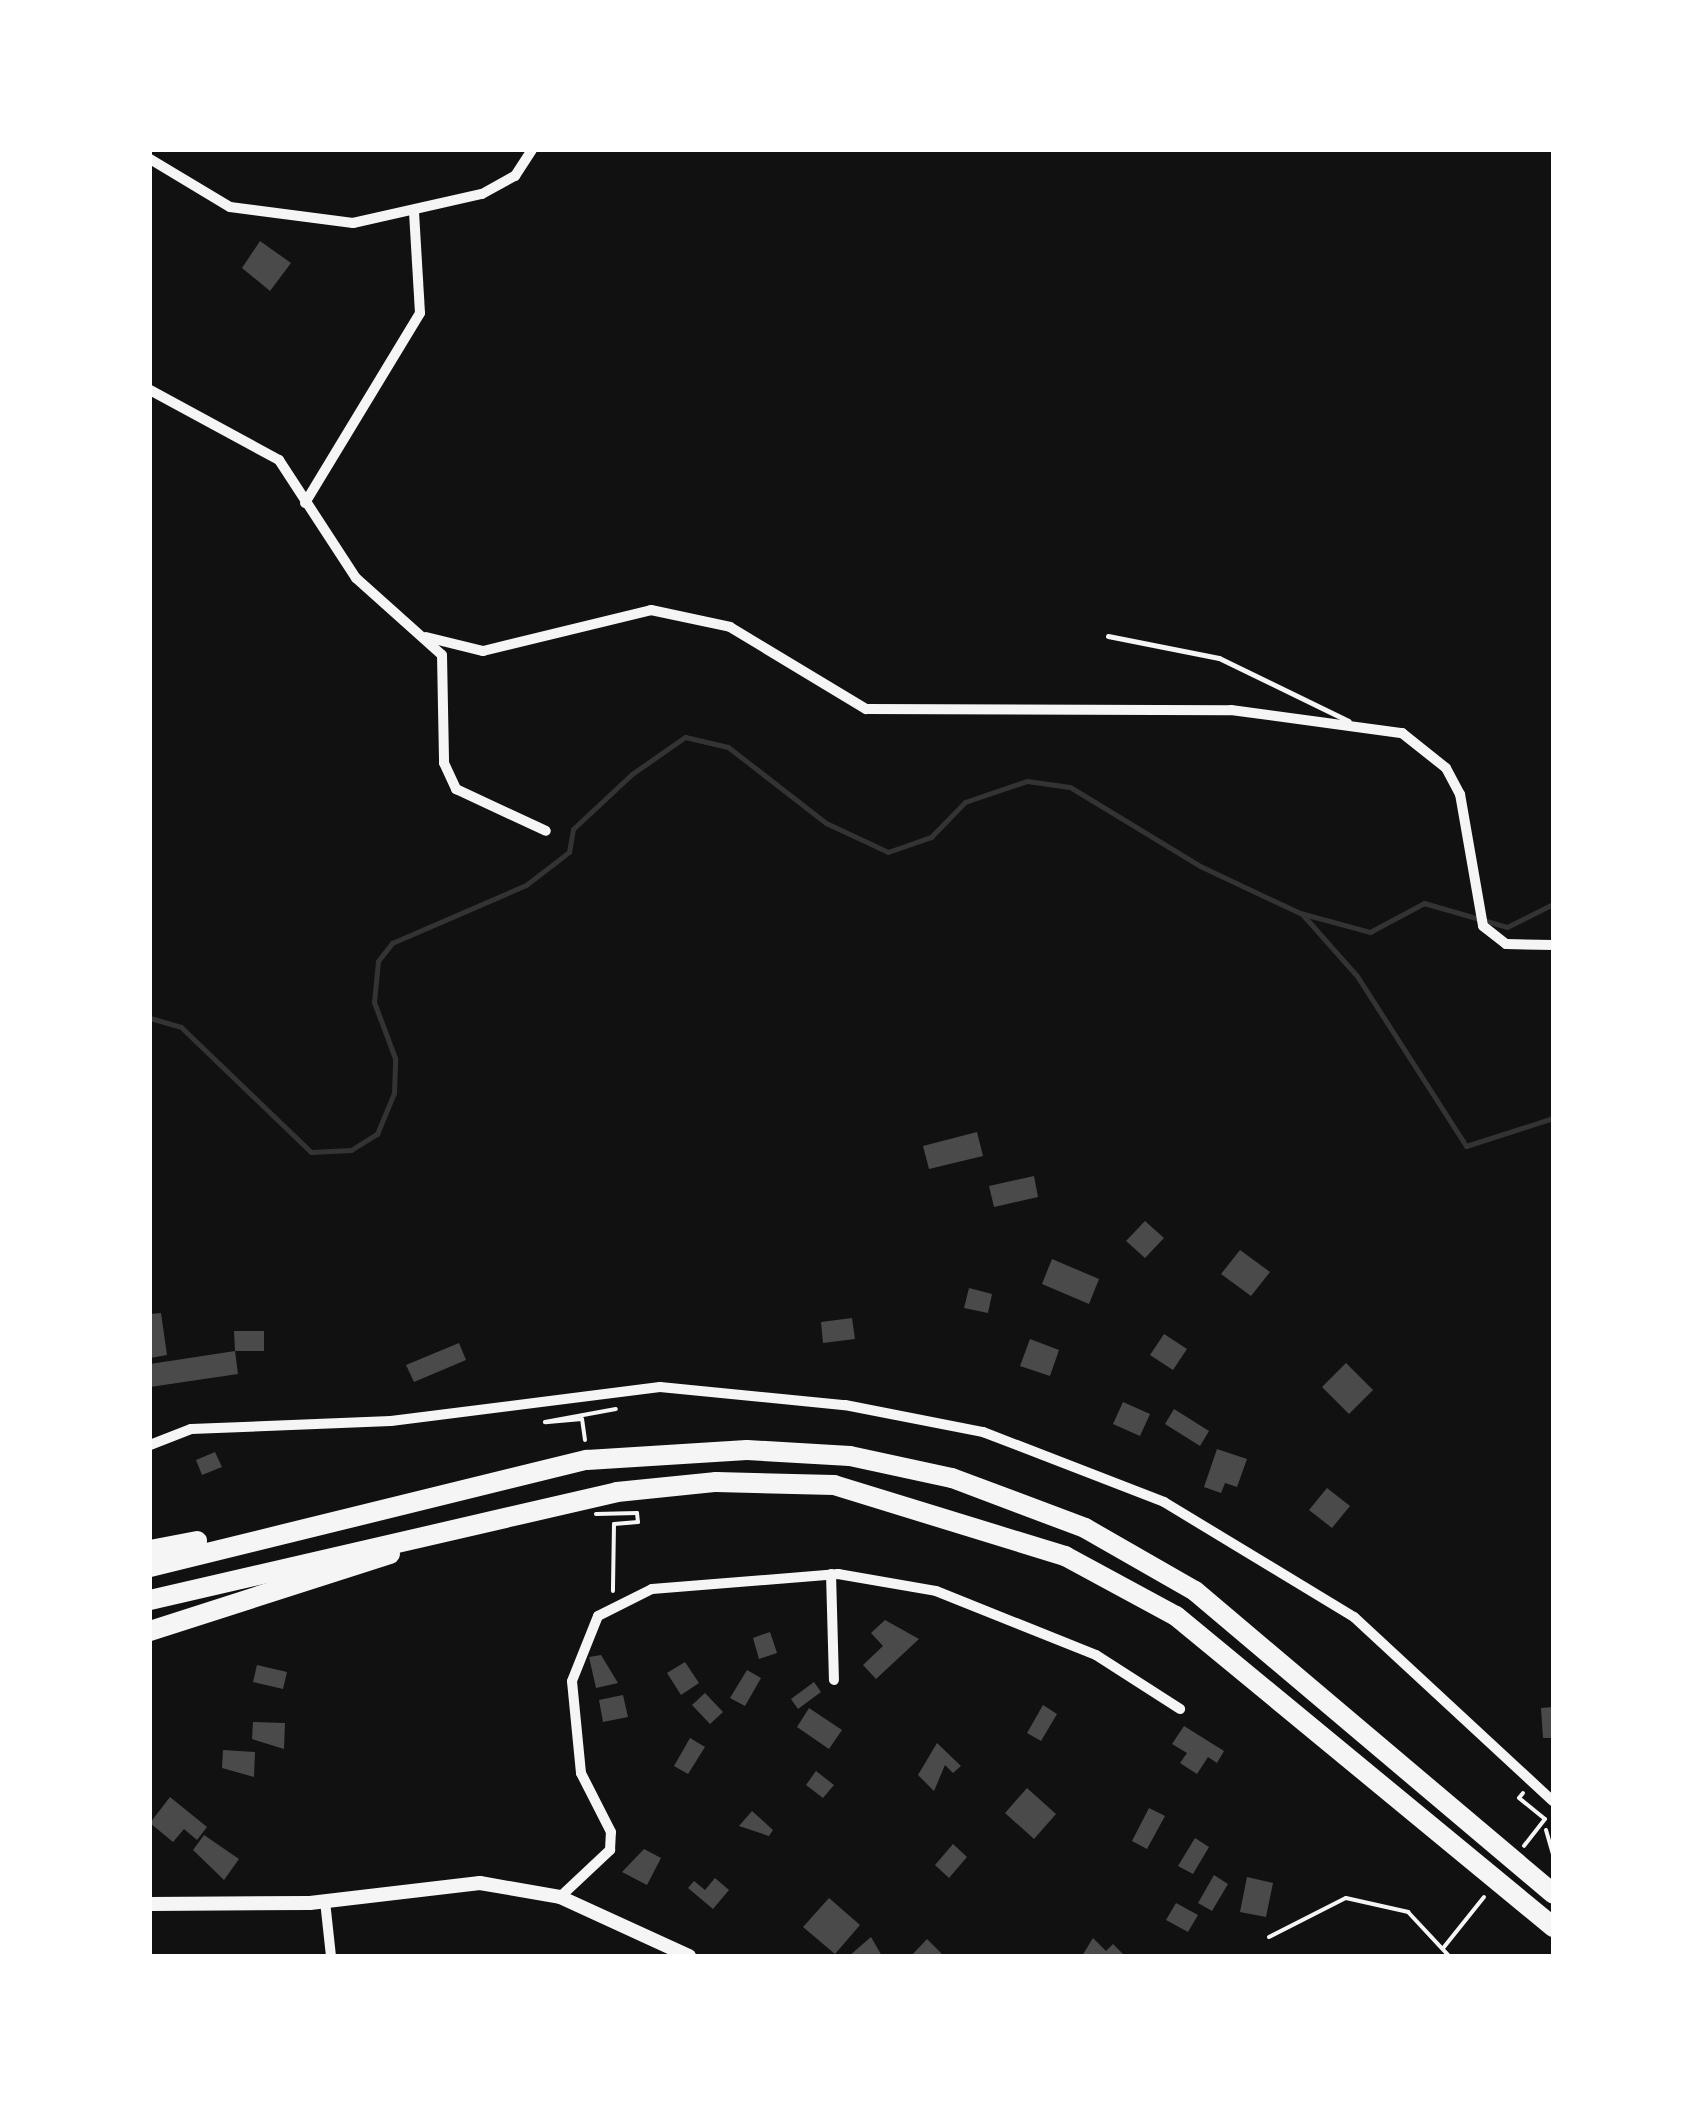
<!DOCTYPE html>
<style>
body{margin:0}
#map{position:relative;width:1703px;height:2106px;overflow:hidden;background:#111;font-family:Manrope,sans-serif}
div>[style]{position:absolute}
.stream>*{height:5px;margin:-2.5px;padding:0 2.5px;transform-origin:2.5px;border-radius:2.5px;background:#333}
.building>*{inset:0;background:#4a4a4a}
.path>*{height:4px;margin:-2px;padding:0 2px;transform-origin:2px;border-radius:2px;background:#f5f5f5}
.service>*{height:5px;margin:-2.5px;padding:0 2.5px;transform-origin:2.5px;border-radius:2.5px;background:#f5f5f5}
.minor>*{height:10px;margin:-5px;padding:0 5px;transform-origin:5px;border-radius:5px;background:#f5f5f5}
.tertiary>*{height:14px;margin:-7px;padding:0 7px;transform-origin:7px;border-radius:7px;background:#f5f5f5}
.motorway>*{height:20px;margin:-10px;padding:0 10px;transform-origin:10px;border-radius:10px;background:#f5f5f5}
span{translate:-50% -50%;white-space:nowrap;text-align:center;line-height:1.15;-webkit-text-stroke:8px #fff;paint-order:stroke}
.frame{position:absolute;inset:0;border:152px solid #fff;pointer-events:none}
</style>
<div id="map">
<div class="stream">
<div style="left:1303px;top:915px;width:81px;rotate:48.5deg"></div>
<div style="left:1357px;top:976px;width:202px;rotate:57.3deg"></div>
<div style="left:1466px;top:1146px;width:91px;rotate:-17.8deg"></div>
<div style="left:150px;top:1018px;width:32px;rotate:16deg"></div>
<div style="left:181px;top:1027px;width:180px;rotate:43.9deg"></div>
<div style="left:311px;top:1152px;width:40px;rotate:-2.9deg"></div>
<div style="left:351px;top:1150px;width:31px;rotate:-32deg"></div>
<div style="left:377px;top:1134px;width:44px;rotate:-67.5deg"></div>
<div style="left:394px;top:1093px;width:35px;rotate:-88deg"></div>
<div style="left:395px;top:1058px;width:60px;rotate:-110.6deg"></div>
<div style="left:374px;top:1002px;width:41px;rotate:-84.4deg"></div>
<div style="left:378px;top:961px;width:23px;rotate:-52deg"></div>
<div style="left:392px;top:943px;width:146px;rotate:-23.4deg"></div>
<div style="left:526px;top:885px;width:54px;rotate:-37.5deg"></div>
<div style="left:569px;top:852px;width:23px;rotate:-80deg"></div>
<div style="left:573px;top:829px;width:81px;rotate:-43deg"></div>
<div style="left:632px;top:774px;width:65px;rotate:-34.9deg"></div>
<div style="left:685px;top:737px;width:44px;rotate:13.1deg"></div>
<div style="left:728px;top:747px;width:124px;rotate:37.8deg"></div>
<div style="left:826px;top:823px;width:68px;rotate:25.1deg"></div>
<div style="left:888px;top:852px;width:46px;rotate:-19.2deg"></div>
<div style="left:931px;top:837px;width:49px;rotate:-45.8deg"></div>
<div style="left:965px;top:802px;width:65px;rotate:-18.7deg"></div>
<div style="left:1027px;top:781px;width:43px;rotate:7.9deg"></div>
<div style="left:1070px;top:787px;width:152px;rotate:31.3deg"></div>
<div style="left:1200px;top:866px;width:110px;rotate:25.2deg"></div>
<div style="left:1300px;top:913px;width:73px;rotate:15.2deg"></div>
<div style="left:1370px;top:932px;width:61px;rotate:-28.2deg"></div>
<div style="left:1424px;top:903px;width:86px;rotate:16.1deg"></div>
<div style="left:1507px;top:927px;width:51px;rotate:-26.6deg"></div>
</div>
<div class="building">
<div style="clip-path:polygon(260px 241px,291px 263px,270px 291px,242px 268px)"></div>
<div style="clip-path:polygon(977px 1132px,983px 1156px,929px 1169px,923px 1146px)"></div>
<div style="clip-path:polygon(1034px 1176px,1038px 1197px,994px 1207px,989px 1186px)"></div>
<div style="clip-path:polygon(1145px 1221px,1164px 1238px,1145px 1258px,1126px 1241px)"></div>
<div style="clip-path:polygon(1240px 1250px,1270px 1272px,1251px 1296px,1221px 1274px)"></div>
<div style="clip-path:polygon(1052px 1259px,1099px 1279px,1089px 1304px,1042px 1284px)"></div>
<div style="clip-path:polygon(969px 1288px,992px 1294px,988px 1313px,964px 1308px)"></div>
<div style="clip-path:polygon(161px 1313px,167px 1355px,150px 1358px,150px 1314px)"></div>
<div style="clip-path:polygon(852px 1318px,855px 1339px,823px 1343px,821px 1322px)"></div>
<div style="clip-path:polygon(234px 1331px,264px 1331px,264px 1351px,235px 1351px,238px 1374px,150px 1387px,150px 1364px,235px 1351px)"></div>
<div style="clip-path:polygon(1164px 1334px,1187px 1349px,1173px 1370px,1150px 1355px)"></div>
<div style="clip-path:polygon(1030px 1339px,1059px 1350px,1050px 1376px,1020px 1366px)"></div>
<div style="clip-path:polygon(459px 1343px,466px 1360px,414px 1382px,406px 1365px)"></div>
<div style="clip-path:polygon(1346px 1363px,1373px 1390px,1349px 1414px,1322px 1387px)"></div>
<div style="clip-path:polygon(1123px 1402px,1150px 1414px,1140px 1436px,1113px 1424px)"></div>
<div style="clip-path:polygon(1174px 1409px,1209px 1431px,1200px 1446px,1165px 1424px)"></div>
<div style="clip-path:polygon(1217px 1449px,1247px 1459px,1237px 1487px,1225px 1483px,1221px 1493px,1204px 1487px)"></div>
<div style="clip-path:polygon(215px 1452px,222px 1467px,202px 1475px,196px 1460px)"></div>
<div style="clip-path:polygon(1327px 1488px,1350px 1506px,1332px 1528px,1309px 1510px)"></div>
<div style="clip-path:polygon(885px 1620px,919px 1639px,876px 1679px,863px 1665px,883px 1646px,871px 1633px)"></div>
<div style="clip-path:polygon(770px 1632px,777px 1653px,759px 1659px,753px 1638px)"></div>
<div style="clip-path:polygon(601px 1655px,618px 1683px,596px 1688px,589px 1657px)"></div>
<div style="clip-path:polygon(685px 1662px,699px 1683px,681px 1695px,667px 1673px)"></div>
<div style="clip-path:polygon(257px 1665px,287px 1672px,283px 1689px,253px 1682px)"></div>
<div style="clip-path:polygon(747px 1670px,761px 1678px,745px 1706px,730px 1698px)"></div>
<div style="clip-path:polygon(814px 1682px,821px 1692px,798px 1709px,791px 1699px)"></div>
<div style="clip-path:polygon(705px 1693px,723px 1712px,710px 1724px,692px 1705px)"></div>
<div style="clip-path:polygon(623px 1695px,628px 1717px,603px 1722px,599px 1700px)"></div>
<div style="clip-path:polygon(1043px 1705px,1057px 1714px,1041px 1741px,1027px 1733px)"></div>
<div style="clip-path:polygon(1553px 1707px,1553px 1738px,1543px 1738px,1541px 1708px)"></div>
<div style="clip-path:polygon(809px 1708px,842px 1730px,829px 1749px,797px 1727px)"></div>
<div style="clip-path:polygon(253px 1722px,285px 1723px,284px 1749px,252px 1739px)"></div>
<div style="clip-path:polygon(1184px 1726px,1224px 1751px,1217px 1763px,1208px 1757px,1197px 1774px,1180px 1763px,1187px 1753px,1172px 1744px)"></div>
<div style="clip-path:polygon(690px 1738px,705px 1747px,688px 1774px,674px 1766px)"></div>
<div style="clip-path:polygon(937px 1743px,961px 1766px,953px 1773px,945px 1765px,934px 1791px,918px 1775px)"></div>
<div style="clip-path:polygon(223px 1750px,255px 1752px,254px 1777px,222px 1768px)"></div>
<div style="clip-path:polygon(816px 1771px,834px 1785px,823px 1798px,806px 1785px)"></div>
<div style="clip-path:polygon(1027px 1788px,1056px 1814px,1034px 1839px,1005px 1813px)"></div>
<div style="clip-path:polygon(170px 1797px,207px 1827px,197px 1840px,184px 1829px,173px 1842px,150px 1823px)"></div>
<div style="clip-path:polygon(1149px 1808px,1165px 1816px,1147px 1849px,1132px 1841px)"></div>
<div style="clip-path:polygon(752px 1811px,773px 1830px,769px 1836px,739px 1826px)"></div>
<div style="clip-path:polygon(204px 1835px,239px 1859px,224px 1880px,193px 1850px)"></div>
<div style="clip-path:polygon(1195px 1838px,1209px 1847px,1193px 1874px,1178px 1866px)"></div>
<div style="clip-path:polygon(953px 1844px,967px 1857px,949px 1878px,935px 1865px)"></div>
<div style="clip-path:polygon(644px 1849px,661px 1858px,647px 1885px,622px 1872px)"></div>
<div style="clip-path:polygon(1214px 1875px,1228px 1884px,1212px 1911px,1198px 1903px)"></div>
<div style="clip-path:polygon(1247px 1877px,1273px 1883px,1266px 1917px,1240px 1912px)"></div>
<div style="clip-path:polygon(715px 1878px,729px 1890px,713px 1909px,688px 1888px,694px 1881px,705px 1890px)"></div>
<div style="clip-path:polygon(829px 1898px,860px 1925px,835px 1954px,803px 1927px)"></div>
<div style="clip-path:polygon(1176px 1903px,1198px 1915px,1188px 1932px,1166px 1920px)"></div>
<div style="clip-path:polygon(871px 1937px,882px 1956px,849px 1956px)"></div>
<div style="clip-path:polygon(1093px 1938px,1106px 1951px,1113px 1944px,1125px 1956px,1082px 1956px)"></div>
<div style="clip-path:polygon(927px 1939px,944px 1956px,911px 1956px)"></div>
</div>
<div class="path">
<div style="left:585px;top:1440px;width:21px;rotate:-98deg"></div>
<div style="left:582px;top:1419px;width:37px;rotate:175deg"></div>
<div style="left:545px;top:1422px;width:72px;rotate:-10.4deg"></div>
<div style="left:596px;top:1514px;width:41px;rotate:-1.4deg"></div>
<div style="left:637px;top:1513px;width:9px;rotate:84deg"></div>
<div style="left:638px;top:1522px;width:24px;rotate:175deg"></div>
<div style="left:614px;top:1524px;width:67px;rotate:90.9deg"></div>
<div style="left:1523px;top:1793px;width:6px;rotate:129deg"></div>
<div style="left:1519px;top:1798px;width:33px;rotate:39deg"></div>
<div style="left:1545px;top:1819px;width:34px;rotate:128deg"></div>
<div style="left:1546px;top:1830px;width:25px;rotate:74deg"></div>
<div style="left:1269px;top:1937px;width:86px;rotate:-26.9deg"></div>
<div style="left:1346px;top:1898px;width:64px;rotate:12.7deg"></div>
<div style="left:1408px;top:1912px;width:60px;rotate:47deg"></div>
<div style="left:1444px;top:1947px;width:64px;rotate:-51.3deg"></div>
</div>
<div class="service">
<div style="left:1108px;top:636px;width:113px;rotate:11.2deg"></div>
<div style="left:1219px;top:658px;width:144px;rotate:25.9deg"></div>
</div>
<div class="minor">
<div style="left:150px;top:159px;width:93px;rotate:31deg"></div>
<div style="left:230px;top:207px;width:124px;rotate:7.4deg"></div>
<div style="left:353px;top:223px;width:132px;rotate:-12.7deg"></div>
<div style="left:482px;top:194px;width:38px;rotate:-29deg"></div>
<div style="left:515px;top:176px;width:31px;rotate:-57deg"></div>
<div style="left:150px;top:390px;width:147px;rotate:28.5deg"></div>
<div style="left:279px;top:460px;width:141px;rotate:56.9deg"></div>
<div style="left:356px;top:578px;width:115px;rotate:41.8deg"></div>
<div style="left:442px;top:655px;width:108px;rotate:88.9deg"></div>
<div style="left:444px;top:763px;width:29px;rotate:65deg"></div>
<div style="left:456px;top:789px;width:99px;rotate:25deg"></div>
<div style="left:305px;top:503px;width:222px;rotate:-58.8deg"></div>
<div style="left:420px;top:313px;width:100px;rotate:-93.4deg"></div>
<div style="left:426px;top:637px;width:59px;rotate:13.8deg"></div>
<div style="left:483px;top:651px;width:173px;rotate:-13.7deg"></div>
<div style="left:651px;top:610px;width:81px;rotate:12.1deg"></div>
<div style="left:730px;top:627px;width:159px;rotate:31.1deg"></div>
<div style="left:866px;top:709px;width:365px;rotate:0.2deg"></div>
<div style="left:1231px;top:710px;width:173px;rotate:7.7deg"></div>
<div style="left:1402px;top:733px;width:56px;rotate:38.5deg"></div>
<div style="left:1446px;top:768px;width:30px;rotate:62deg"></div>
<div style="left:1460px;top:794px;width:134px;rotate:80.1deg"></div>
<div style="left:1483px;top:926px;width:29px;rotate:38deg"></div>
<div style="left:1506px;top:944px;width:47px;rotate:1.2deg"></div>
<div style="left:150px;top:1445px;width:44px;rotate:-21.3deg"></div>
<div style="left:191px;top:1429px;width:200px;rotate:-2.3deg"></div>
<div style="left:391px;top:1421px;width:271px;rotate:-7.2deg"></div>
<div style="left:660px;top:1387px;width:186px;rotate:5.6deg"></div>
<div style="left:845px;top:1405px;width:141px;rotate:11.1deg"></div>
<div style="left:983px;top:1432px;width:194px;rotate:21.1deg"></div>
<div style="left:1164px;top:1502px;width:222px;rotate:31.2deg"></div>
<div style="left:1354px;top:1617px;width:271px;rotate:42.8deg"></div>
<div style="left:831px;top:1574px;width:106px;rotate:88.4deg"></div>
<div style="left:560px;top:1897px;width:69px;rotate:-43.2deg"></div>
<div style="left:610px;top:1850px;width:18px;rotate:-87deg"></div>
<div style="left:611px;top:1832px;width:66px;rotate:-117deg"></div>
<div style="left:581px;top:1773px;width:92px;rotate:-95.6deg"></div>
<div style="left:572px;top:1681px;width:70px;rotate:-68.2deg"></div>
<div style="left:598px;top:1616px;width:60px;rotate:-26.6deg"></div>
<div style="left:652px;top:1589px;width:187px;rotate:-4.6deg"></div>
<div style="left:838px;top:1574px;width:99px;rotate:9.8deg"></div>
<div style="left:936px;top:1591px;width:172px;rotate:21.8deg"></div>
<div style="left:1096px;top:1655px;width:100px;rotate:32.7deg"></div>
<div style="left:325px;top:1901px;width:55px;rotate:83.8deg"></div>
</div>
<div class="tertiary">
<div style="left:150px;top:1904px;width:160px;rotate:-0.4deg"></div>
<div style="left:310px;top:1903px;width:171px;rotate:-6.7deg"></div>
<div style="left:480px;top:1883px;width:81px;rotate:9.9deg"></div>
<div style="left:560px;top:1897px;width:142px;rotate:24.6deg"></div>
</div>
<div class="motorway">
<div style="left:150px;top:1550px;width:48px;rotate:-10.8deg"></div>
<div style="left:150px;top:1567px;width:450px;rotate:-13.8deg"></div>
<div style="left:587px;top:1460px;width:160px;rotate:-3.6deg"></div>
<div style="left:747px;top:1450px;width:103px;rotate:3.3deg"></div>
<div style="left:850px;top:1456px;width:104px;rotate:12.2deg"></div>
<div style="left:952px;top:1478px;width:142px;rotate:20.6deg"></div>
<div style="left:1085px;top:1528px;width:127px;rotate:29.8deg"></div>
<div style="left:1195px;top:1591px;width:469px;rotate:40.2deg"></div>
<div style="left:150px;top:1600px;width:479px;rotate:-13deg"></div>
<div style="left:617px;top:1492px;width:100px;rotate:-5.8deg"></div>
<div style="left:716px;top:1482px;width:118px;rotate:1.5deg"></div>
<div style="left:834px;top:1485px;width:242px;rotate:17.1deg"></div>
<div style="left:1065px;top:1556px;width:126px;rotate:28.4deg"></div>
<div style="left:1176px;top:1616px;width:489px;rotate:39.5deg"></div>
<div style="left:150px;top:1631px;width:252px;rotate:-17.8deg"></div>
</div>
<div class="frame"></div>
</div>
